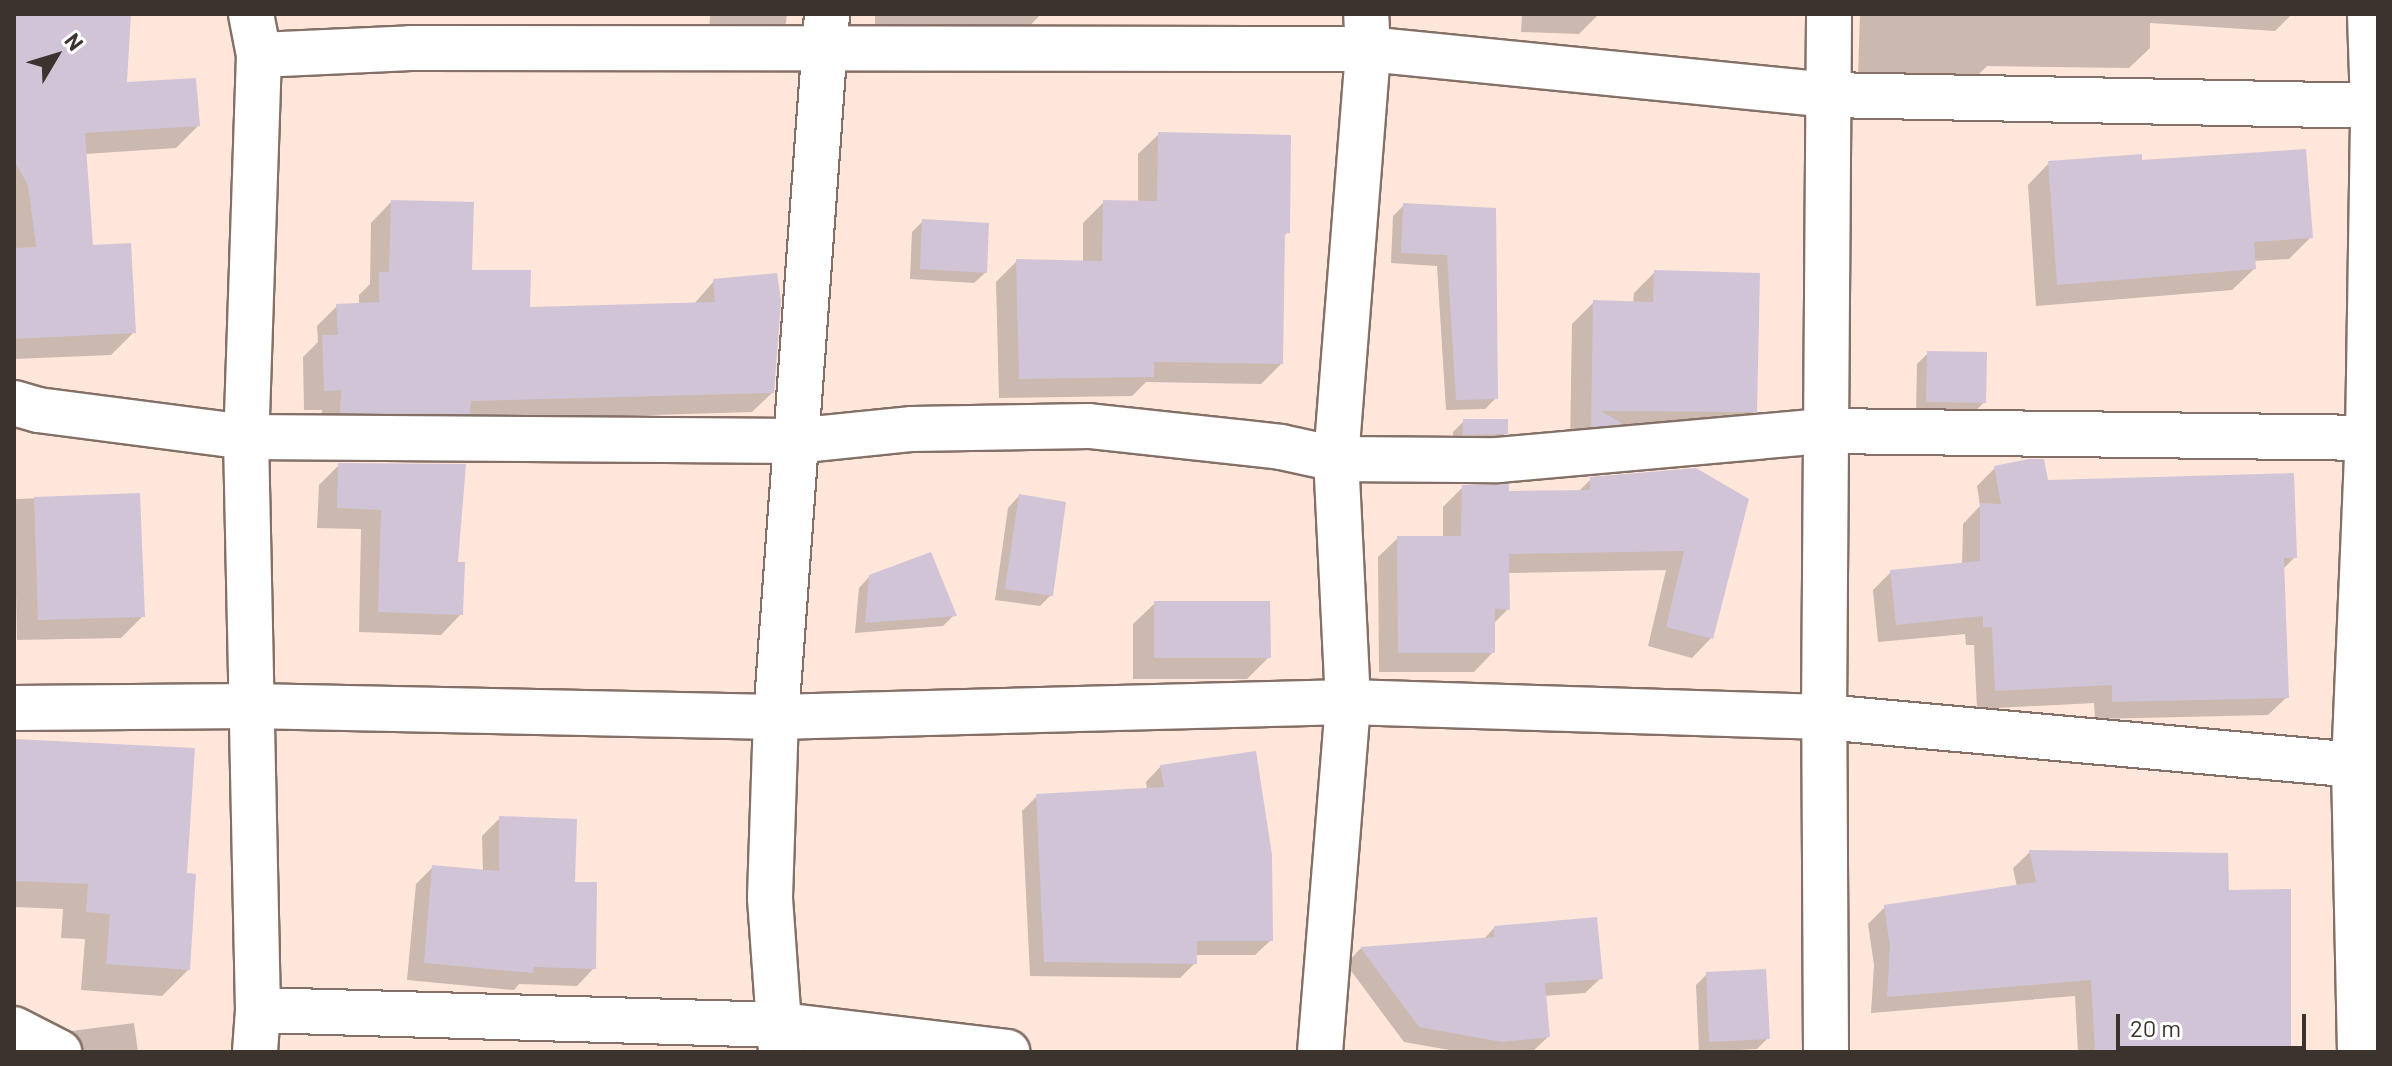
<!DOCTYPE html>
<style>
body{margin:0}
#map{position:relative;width:2392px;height:1066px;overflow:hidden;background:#fee6db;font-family:Barlow,sans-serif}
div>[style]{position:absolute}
.shadow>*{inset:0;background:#0003}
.building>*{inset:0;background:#d1c4d7}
.roads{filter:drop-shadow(2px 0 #857067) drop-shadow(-2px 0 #857067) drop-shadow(0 2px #857067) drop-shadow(0 -2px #857067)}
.minor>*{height:44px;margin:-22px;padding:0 22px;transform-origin:22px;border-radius:22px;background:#fff}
span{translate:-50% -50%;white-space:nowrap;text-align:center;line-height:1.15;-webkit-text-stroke:7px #fff;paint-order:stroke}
.frame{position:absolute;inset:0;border:16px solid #3c332f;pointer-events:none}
.north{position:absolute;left:16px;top:16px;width:80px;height:80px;-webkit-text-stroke:6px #fff;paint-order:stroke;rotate:52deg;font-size:22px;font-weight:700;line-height:32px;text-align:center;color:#3c332f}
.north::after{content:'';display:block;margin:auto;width:28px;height:36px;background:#3c332f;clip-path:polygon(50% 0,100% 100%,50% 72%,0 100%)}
.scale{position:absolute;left:2116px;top:1014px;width:190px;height:36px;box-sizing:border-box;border:4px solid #3c332f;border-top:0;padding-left:10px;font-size:24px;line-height:28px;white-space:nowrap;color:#3c332f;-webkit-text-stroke:6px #fff;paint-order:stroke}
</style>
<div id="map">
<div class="shadow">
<div style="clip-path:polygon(47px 14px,129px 14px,125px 84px,198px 126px,176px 148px,85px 154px,91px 247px,134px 332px,111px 355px,14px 359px,14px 20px)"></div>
<div style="clip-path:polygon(710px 14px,787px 14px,786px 23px,769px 40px,709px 40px)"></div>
<div style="clip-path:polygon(875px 14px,1041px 14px,1021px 35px,875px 34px)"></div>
<div style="clip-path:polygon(1522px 14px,1599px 14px,1579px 34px,1521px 32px)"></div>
<div style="clip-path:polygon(1860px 14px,2292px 14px,2275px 31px,2150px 23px,2150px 48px,2129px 68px,1987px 66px,1973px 80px,1858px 75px)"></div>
<div style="clip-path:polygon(1159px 134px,1288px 232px,1282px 238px,1281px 364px,1261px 384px,1146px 382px,1132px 396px,999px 398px,996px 282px,1017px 261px,1083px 262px,1083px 223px,1104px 202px,1138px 203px,1138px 154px)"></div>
<div style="clip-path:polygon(2140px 162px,2311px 237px,2289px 259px,2253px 261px,2254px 269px,2232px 290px,2036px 306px,2028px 185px,2049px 163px)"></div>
<div style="clip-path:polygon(391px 202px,470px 272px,528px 309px,694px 304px,714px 281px,773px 392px,752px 412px,460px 421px,321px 432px,322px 410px,304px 410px,303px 357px,318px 342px,317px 326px,337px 306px,359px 305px,359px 295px,370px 284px,371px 223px)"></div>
<div style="clip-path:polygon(1404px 205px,1494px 210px,1496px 398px,1485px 409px,1446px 410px,1437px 266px,1391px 263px,1393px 216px)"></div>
<div style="clip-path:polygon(923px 221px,986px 272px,974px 283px,910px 279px,912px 232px)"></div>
<div style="clip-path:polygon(1655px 272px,1755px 411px,1733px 433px,1570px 447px,1572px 324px,1594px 302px,1633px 303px,1634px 293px)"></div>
<div style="clip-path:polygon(1928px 353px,1984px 402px,1973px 414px,1916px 412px,1917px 364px)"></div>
<div style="clip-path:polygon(1464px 421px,1506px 433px,1495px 444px,1453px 445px,1453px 432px)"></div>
<div style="clip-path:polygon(339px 465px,456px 564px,461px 614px,441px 635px,359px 632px,361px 529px,317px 528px,319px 485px)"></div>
<div style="clip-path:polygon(1995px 468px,2295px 557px,2283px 569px,2287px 697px,2268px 715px,2095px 719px,2094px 703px,1977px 709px,1974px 645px,1966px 645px,1965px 634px,1878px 642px,1873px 590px,1891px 572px,1962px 565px,1963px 524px,1980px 506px,1977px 486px)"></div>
<div style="clip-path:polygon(1696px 470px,1711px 638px,1692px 658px,1648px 646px,1666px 570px,1507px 573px,1508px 609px,1493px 624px,1493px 652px,1474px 672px,1379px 672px,1378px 557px,1398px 538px,1443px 538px,1443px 507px,1463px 487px,1507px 493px,1578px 492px,1591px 479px)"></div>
<div style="clip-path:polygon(139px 495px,143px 616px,121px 638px,17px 640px,14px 499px)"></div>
<div style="clip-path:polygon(1019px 496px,1051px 595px,1040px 606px,995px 600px,1008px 508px)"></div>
<div style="clip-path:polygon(870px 576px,954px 615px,943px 626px,855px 633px,859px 588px)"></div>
<div style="clip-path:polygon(1155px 603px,1269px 657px,1247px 679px,1133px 679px,1133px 624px)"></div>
<div style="clip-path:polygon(14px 741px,184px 875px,188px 970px,162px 996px,81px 990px,85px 939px,61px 938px,63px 909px,14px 907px)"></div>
<div style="clip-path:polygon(1161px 766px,1271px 940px,1255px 955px,1195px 955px,1195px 963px,1180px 978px,1030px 976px,1022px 811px,1037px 796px,1147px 790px,1146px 782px)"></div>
<div style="clip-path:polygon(500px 818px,573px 884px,594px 968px,577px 986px,519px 984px,514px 990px,407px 980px,416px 884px,433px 867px,483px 871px,482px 836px)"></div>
<div style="clip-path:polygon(2030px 852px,2289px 1052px,2078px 1052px,2075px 996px,1871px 1013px,1874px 965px,1868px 924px,1885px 907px,2017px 887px,2013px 868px)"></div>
<div style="clip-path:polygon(1494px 928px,1601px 978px,1585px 993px,1544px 996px,1548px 1037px,1532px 1052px,1461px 1052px,1404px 1042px,1346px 964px,1360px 949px,1483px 940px)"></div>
<div style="clip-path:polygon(1707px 974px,1768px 1038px,1757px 1049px,1699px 1052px,1696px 985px)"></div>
<div style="clip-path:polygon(134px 1023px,138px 1052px,52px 1051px,71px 1031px)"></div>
</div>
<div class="building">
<div style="clip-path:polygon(14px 14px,131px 14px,127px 82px,196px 78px,200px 126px,85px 133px,93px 245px,131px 243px,136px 333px,14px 339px,14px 248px,36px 247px,28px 185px,14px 161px)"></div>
<div style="clip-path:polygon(1158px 132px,1291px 135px,1290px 233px,1285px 233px,1283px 364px,1154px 362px,1154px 377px,1019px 379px,1016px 259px,1102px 261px,1103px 200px,1157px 201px)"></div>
<div style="clip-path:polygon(2306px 149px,2313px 238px,2254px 242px,2256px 269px,2057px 285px,2048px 161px,2142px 154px,2142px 160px)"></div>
<div style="clip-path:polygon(391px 200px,474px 202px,472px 270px,531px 270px,530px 307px,715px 302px,713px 279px,777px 273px,781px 301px,774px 393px,471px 401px,470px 414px,340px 413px,341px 390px,324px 391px,322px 335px,338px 335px,336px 304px,379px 302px,379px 272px,389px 272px)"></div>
<div style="clip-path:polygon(1403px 203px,1496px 208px,1498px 399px,1456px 400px,1447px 255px,1401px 253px)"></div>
<div style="clip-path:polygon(922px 219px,989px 223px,987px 273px,920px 269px)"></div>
<div style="clip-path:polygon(1654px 270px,1760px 273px,1757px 412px,1601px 411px,1623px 424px,1591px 427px,1593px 300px,1653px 302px)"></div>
<div style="clip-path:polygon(1927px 351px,1987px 352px,1986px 403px,1926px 402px)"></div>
<div style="clip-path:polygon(1463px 419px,1508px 419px,1508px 434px,1463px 435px)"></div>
<div style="clip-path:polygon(2029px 459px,2044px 459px,2048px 480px,2294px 473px,2297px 558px,2284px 558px,2289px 698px,2112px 702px,2112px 685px,1995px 691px,1992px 627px,1983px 627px,1983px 616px,1896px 625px,1890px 570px,1980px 561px,1980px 503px,2001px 504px,1994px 466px)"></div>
<div style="clip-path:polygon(338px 463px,466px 464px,458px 562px,465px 562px,463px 615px,378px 612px,381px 510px,337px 508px)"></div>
<div style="clip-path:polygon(1696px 468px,1749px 499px,1713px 639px,1666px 627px,1684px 551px,1509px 554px,1510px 610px,1495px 609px,1495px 653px,1398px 653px,1397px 536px,1461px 536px,1462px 485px,1509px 484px,1509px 491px,1590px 490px,1590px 477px)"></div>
<div style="clip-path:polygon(140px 493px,145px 617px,38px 620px,34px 497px)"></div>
<div style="clip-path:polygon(1019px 494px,1066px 502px,1053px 596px,1005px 589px)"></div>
<div style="clip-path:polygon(931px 552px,957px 616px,865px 623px,869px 575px)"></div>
<div style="clip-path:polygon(1154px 601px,1270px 601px,1271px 658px,1154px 658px)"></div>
<div style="clip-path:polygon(14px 739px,195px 748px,187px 873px,196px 874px,190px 970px,106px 964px,110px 914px,86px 912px,88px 884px,14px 881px)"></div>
<div style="clip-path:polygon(1256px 751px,1272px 855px,1273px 941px,1197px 941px,1197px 964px,1044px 962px,1036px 794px,1164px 787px,1160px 765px)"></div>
<div style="clip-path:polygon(499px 816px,577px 819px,575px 882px,597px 882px,596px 969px,534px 967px,533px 973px,424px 963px,432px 865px,499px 871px)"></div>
<div style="clip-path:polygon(2029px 850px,2228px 853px,2229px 890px,2291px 889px,2291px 1052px,2095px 1052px,2091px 980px,1887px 997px,1890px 947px,1884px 905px,2036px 882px)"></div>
<div style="clip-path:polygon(1597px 917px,1603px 979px,1545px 983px,1550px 1037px,1502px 1042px,1419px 1027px,1360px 947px,1494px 937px,1494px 926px)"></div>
<div style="clip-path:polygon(1766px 969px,1770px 1039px,1709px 1042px,1706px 972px)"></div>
</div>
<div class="roads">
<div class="minor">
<div style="left:251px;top:14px;width:42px;rotate:79deg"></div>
<div style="left:259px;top:55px;width:382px;rotate:91.9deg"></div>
<div style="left:246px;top:437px;width:573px;rotate:88.8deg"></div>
<div style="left:258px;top:1010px;width:42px;rotate:94.1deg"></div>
<div style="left:259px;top:55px;width:152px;rotate:-2.6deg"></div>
<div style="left:411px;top:48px;width:957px;rotate:0.06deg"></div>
<div style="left:1368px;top:49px;width:463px;rotate:5.7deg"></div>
<div style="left:1829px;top:95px;width:549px;rotate:1.15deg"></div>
<div style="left:14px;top:403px;width:25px;rotate:16deg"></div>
<div style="left:38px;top:410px;width:210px;rotate:7.4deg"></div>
<div style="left:246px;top:437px;width:548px;rotate:0.42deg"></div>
<div style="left:794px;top:441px;width:119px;rotate:-5.8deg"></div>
<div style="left:912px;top:429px;width:177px;rotate:-1deg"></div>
<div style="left:1089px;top:426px;width:193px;rotate:6.2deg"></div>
<div style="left:1281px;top:447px;width:56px;rotate:12.3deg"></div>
<div style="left:1336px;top:459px;width:162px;rotate:0.4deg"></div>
<div style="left:1498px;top:460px;width:329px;rotate:-5.1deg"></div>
<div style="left:1826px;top:431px;width:552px;rotate:0.73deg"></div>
<div style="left:14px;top:708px;width:236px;rotate:-0.5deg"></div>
<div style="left:250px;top:706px;width:526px;rotate:1.2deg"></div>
<div style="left:776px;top:717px;width:572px;rotate:-1.5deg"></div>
<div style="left:1348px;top:702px;width:476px;rotate:1.8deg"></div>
<div style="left:1824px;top:717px;width:556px;rotate:5.16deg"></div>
<div style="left:258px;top:1010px;width:523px;rotate:1.64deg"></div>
<div style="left:781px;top:1025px;width:228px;rotate:6.8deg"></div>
<div style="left:14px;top:1029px;width:51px;rotate:27.1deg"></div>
<div style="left:781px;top:1052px;width:155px;rotate:-94.1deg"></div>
<div style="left:770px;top:897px;width:180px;rotate:-88.1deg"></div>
<div style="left:776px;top:717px;width:705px;rotate:-85.85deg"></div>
<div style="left:1320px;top:1052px;width:351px;rotate:-85.4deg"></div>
<div style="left:1348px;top:702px;width:243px;rotate:-92.8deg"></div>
<div style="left:1336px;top:459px;width:411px;rotate:-85.5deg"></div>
<div style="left:1368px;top:49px;width:35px;rotate:-93deg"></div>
<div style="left:1826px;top:1052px;width:335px;rotate:-90.3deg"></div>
<div style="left:1824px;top:717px;width:703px;rotate:-89.59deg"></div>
<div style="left:2360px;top:1052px;width:286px;rotate:-91.2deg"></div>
<div style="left:2354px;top:766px;width:328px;rotate:-87.6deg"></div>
<div style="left:2368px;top:438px;width:332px;rotate:-89.1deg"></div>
<div style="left:2373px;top:106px;width:92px;rotate:-91.9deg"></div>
</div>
</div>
<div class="frame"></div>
<div class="north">N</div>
<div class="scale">20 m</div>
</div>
